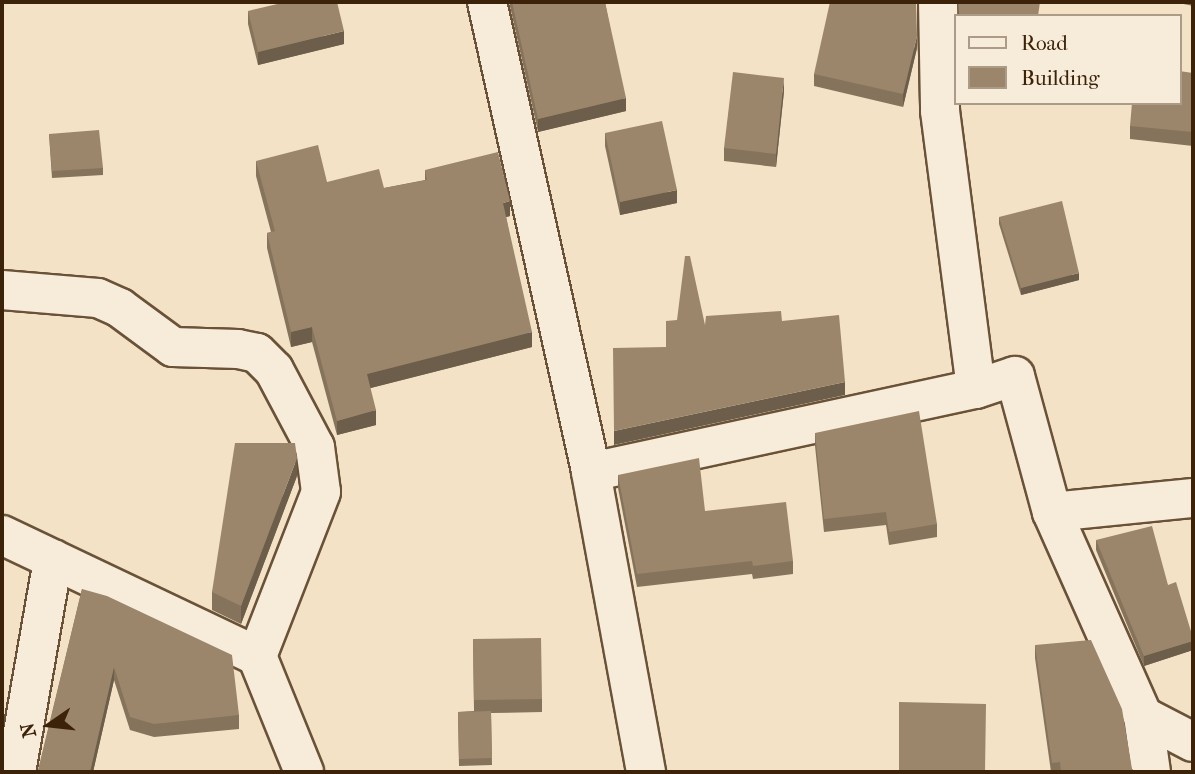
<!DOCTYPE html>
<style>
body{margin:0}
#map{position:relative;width:1195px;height:774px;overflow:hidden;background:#f3e2c6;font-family:"IM FELL French Canon",serif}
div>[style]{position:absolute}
.roads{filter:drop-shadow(2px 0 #6a5238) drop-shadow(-2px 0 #6a5238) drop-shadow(0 2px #6a5238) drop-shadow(0 -2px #6a5238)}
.minor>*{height:38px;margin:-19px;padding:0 19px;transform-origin:19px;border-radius:19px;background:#f7ecda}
.wall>*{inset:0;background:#85735c}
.shaded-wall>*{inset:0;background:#6c5e4b}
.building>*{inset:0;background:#9b866b}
span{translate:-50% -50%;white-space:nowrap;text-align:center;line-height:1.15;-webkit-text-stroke:5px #f7ecda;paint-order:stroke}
.frame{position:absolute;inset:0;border:4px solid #3c2209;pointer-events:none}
.legend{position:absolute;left:954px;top:14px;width:228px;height:91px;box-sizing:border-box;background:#f7ecda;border:2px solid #ac9b86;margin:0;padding:9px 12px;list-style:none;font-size:21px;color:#3c2209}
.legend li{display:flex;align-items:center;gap:14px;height:35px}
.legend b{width:35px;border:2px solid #ac9b86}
.north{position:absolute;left:14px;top:690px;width:70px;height:70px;-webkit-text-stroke:5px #f7ecda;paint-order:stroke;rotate:256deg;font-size:19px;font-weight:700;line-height:28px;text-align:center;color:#3c2209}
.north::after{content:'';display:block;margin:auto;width:24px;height:32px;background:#3c2209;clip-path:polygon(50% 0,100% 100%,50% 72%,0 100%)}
</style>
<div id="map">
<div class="roads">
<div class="minor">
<div style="left:487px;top:2px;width:481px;rotate:77.5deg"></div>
<div style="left:591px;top:472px;width:305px;rotate:79.6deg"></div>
<div style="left:938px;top:2px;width:109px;rotate:88.9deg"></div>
<div style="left:940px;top:111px;width:280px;rotate:82.6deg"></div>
<div style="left:2px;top:290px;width:96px;rotate:4.8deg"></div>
<div style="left:98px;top:298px;width:24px;rotate:24deg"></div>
<div style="left:120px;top:308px;width:66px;rotate:36.3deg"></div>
<div style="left:173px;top:347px;width:65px;rotate:1.8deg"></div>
<div style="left:238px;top:349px;width:19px;rotate:12deg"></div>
<div style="left:257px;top:353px;width:24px;rotate:45deg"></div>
<div style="left:274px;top:370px;width:87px;rotate:62deg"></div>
<div style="left:315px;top:447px;width:45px;rotate:82.4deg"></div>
<div style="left:321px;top:492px;width:176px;rotate:111.3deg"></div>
<div style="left:591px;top:472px;width:394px;rotate:-12.2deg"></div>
<div style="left:976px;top:389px;width:41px;rotate:-18.4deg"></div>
<div style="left:1015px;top:376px;width:141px;rotate:74.8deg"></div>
<div style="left:1052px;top:512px;width:223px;rotate:66deg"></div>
<div style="left:1143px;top:716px;width:57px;rotate:81.9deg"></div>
<div style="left:1052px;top:512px;width:142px;rotate:-5.7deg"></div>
<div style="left:2px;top:535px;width:282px;rotate:25.4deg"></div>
<div style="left:257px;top:656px;width:125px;rotate:67.9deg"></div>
<div style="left:1143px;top:716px;width:56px;rotate:27.5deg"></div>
<div style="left:16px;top:772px;width:216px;rotate:-80.1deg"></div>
</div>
</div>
<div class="wall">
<div style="clip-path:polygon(509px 2px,605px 2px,626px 111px,538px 132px)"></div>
<div style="clip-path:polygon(1174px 2px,1193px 2px,1193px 6px)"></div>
<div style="clip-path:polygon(248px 11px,344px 44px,258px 65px,248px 24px)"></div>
<div style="clip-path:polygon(917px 48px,903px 107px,814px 86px,814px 74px)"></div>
<div style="clip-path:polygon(1193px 73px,1193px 146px,1130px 139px,1130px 126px)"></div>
<div style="clip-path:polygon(784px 91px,776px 167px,724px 161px,724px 148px)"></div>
<div style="clip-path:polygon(605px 133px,677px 203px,620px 215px,605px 146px)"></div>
<div style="clip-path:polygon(49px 134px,103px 168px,103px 175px,52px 178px)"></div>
<div style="clip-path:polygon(256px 161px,327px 182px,384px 188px,425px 180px,425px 170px,510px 216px,506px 217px,532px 347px,370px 388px,376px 425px,337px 435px,312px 342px,291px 347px,267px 248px,267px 233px,271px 232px,256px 176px)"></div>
<div style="clip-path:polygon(999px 217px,1079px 280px,1021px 295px,999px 224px)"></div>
<div style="clip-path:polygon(815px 433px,937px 524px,937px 537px,889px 545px,886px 525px,824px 532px,815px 446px)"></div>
<div style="clip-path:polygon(618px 475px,705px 511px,793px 561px,793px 574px,753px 579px,752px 574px,637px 587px,618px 488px)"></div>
<div style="clip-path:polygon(297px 476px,241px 624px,212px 610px,212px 592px)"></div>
<div style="clip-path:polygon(1096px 540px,1168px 585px,1193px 638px,1193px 650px,1144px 666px,1096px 550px)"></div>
<div style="clip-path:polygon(82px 589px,239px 715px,239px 729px,154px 737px,130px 730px,114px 680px,93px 772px,38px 772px)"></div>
<div style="clip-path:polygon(473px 639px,542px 699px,542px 712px,491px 713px,492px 765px,459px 766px,458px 712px,474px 711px)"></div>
<div style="clip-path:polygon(1035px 645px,1132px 769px,1135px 772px,1051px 772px,1035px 658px)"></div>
</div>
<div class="shaded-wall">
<div style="clip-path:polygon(344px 31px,344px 44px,258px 65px,258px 52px)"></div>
<div style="clip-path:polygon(917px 36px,917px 48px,903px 107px,903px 94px)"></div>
<div style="clip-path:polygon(784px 78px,784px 91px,776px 167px,776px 154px)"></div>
<div style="clip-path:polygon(626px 98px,626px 111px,538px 132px,538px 119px)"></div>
<div style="clip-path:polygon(677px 190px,677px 203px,620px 215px,620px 202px)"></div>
<div style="clip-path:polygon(510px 201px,510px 216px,503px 218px,503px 203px)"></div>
<div style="clip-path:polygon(1079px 273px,1079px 280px,1021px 295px,1021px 288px)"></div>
<div style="clip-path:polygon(312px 327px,312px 342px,291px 347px,291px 332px)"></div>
<div style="clip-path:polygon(532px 332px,532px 347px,367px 389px,367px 374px)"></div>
<div style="clip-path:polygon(845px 382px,845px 395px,614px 445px,614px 431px)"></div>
<div style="clip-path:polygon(376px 410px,376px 425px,337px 435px,337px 421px)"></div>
<div style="clip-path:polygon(297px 458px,297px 476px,241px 624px,241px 606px)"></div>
<div style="clip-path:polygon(1193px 641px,1193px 650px,1144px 666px,1144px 656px)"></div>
<div style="clip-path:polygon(114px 667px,114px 680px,93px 772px,90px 772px)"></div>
</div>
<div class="building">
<div style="clip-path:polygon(286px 2px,337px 2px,344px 31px,258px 52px,248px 11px)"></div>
<div style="clip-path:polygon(512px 2px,605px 2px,626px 98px,538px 119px)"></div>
<div style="clip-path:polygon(830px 2px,916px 2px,917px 36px,903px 94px,814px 74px)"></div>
<div style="clip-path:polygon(958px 2px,1040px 2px,1038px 16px,959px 16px)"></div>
<div style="clip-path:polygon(1179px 71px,1193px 73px,1193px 132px,1130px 126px,1132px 103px,1179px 103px)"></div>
<div style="clip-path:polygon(733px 72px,784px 78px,776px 154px,724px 148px)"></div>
<div style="clip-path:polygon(662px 121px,677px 190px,620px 202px,605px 133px)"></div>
<div style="clip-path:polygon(99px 130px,103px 168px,52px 171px,49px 134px)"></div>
<div style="clip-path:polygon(318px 145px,327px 182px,379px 169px,384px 188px,427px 180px,425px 170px,498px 152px,510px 201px,503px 203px,532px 332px,367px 374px,376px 410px,337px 421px,312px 327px,291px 332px,267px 233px,275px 231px,256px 161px)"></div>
<div style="clip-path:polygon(1062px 201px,1079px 273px,1021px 288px,999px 217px)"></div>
<div style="clip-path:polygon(685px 256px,690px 256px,705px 325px,706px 316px,781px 311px,782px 321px,839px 315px,845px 382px,614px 431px,613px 348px,666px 347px,666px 321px,677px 320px)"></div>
<div style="clip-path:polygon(919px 411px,937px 524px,889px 532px,886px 512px,824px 519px,815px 433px)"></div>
<div style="clip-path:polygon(235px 443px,295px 443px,297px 458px,241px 606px,212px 592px)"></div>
<div style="clip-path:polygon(699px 458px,705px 511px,786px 502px,793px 561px,753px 566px,752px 561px,637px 574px,618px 475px)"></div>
<div style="clip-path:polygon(1152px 526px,1168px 585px,1176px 582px,1193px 638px,1193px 641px,1144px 656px,1096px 540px)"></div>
<div style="clip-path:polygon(82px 589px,107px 596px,232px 655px,239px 715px,154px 724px,130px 717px,114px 667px,90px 772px,56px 772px,38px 770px)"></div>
<div style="clip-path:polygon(541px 638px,542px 699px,474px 700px,473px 639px)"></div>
<div style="clip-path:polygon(1091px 640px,1122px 709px,1132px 769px,1135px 772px,1061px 772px,1060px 762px,1052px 763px,1035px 645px)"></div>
<div style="clip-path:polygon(899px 702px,986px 704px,985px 772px,899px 772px)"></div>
<div style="clip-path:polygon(491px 711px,492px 758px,459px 759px,458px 712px)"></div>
</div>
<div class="frame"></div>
<ul class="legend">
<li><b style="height:9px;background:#f7ecda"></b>Road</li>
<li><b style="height:19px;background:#9b866b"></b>Building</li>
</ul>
<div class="north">N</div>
</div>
